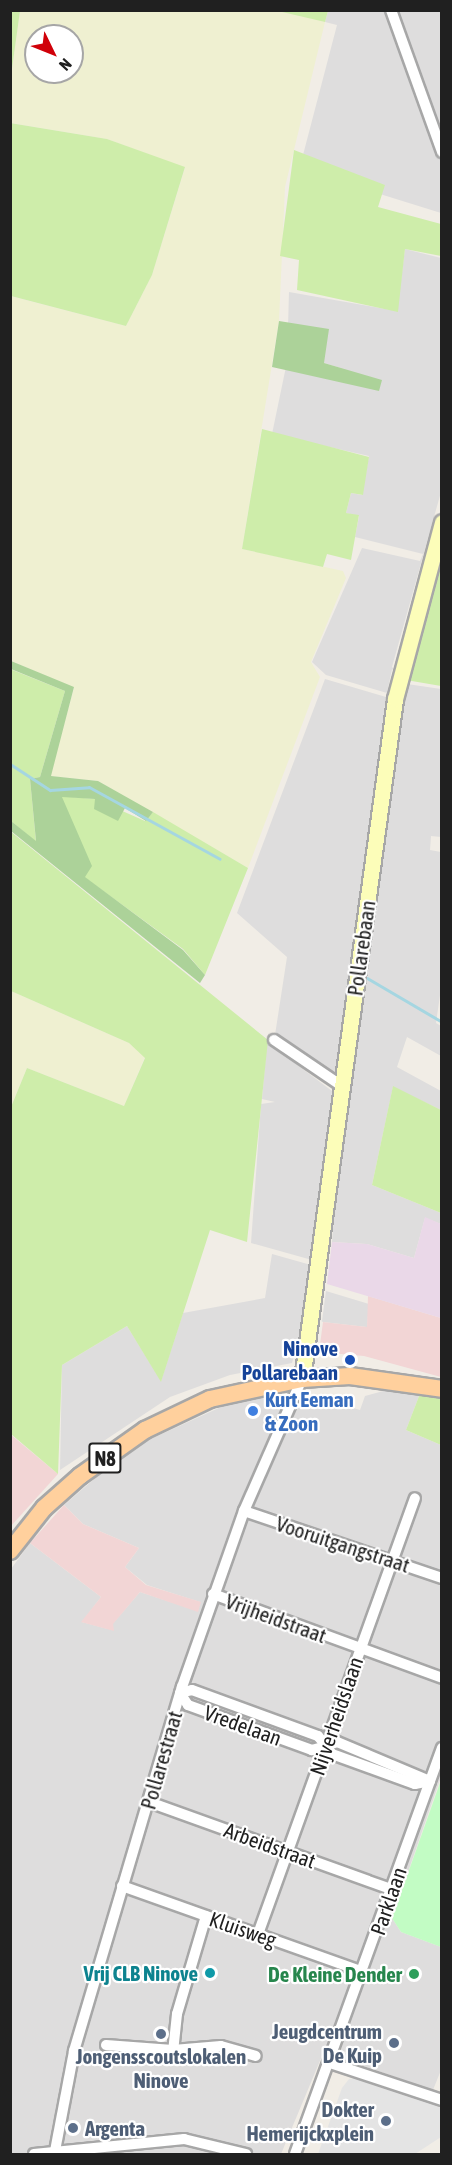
<!DOCTYPE html>
<style>
body{margin:0}
#map{position:relative;width:452px;height:2165px;overflow:hidden;background:#f1ede6;font-family:"Asap Condensed",sans-serif}
div>[style]{position:absolute}
.residential>*{inset:0;background:#dedddd}
.commercial>*{inset:0;background:#f2d5d5}
.industrial>*{inset:0;background:#ead8e8}
.farmland>*{inset:0;background:#eff0d1}
.grass>*{inset:0;background:#ceedaa}
.forest>*{inset:0;background:#acd299}
.park>*{inset:0;background:#c2fcc4}
.parking>*{inset:0;background:#e4e4e4}
.stream>*{height:3px;margin:-1.5px;padding:0 1.5px;transform-origin:1.5px;border-radius:1.5px;background:#a5d6e1}
.roads{filter:drop-shadow(2px 0 #a7a7a7) drop-shadow(-2px 0 #a7a7a7) drop-shadow(0 2px #a7a7a7) drop-shadow(0 -2px #a7a7a7)}
.street>*{height:10px;margin:-5px;padding:0 5px;transform-origin:5px;border-radius:5px;background:#fff}
.secondary>*{height:15px;margin:-7.5px;padding:0 7.5px;transform-origin:7.5px;border-radius:7.5px;background:#fcfdb9}
.primary>*{height:16px;margin:-8px;padding:0 8px;transform-origin:8px;border-radius:8px;background:#ffd09d}
.dots>*{width:16px;height:16px;translate:-50% -50%;box-sizing:border-box;border:3px solid #fff;border-radius:50%}
span{translate:-50% -50%;white-space:nowrap;text-align:center;line-height:1.15;-webkit-text-stroke:4.5px #fff;paint-order:stroke}
.shield-label span{padding:2px 4px;background:#fff;border:2px solid;border-radius:4px;-webkit-text-stroke-width:0}
.shield-label{font-size:20px;color:#202020;font-weight:700}
.street-label{font-size:21px;color:#202020}
.transit-label{font-size:21px;color:#164399;font-weight:700}
.right{translate:-100% -50%;text-align:right}
.shop-label{font-size:21px;color:#366cbe;font-weight:700}
.left{translate:0 -50%;text-align:left}
.culture-label{font-size:21px;color:#0d838f;font-weight:700}
.leisure-label{font-size:21px;color:#27864d;font-weight:700}
.service-label{font-size:21px;color:#4e5e75;font-weight:700}
.frame{position:absolute;inset:0;border:12px solid #202020;pointer-events:none}
.north{position:absolute;left:24px;top:24px;width:60px;height:60px;box-sizing:border-box;background:#fff;border:2px solid #a6a6a6;border-radius:50%;rotate:133deg;font-size:16px;font-weight:700;line-height:24px;text-align:center;color:#202020}
.north::after{content:'';display:block;margin:auto;width:21px;height:27px;background:#d00009;clip-path:polygon(50% 0,100% 100%,50% 72%,0 100%)}
</style>
<div id="map">
<div class="residential">
<div style="clip-path:polygon(328px 11px,441px 11px,441px 213px,380px 194px,303px 155px,337px 25px,325px 22px)"></div>
<div style="clip-path:polygon(405px 249px,441px 258px,441px 492px,392px 667px,407px 684px,441px 689px,441px 837px,431px 836px,430px 850px,441px 852px,442px 981px,436px 1023px,441px 1026px,441px 1056px,407px 1037px,397px 1067px,441px 1091px,441px 1110px,393px 1087px,372px 1185px,441px 1213px,441px 1224px,425px 1218px,414px 1258px,367px 1244px,332px 1242px,334px 1214px,318px 1217px,306px 1311px,322px 1321px,326px 1291px,369px 1304px,367px 1327px,323px 1322px,306px 1312px,292px 1363px,230px 1375px,170px 1397px,60px 1470px,62px 1365px,127px 1326px,161px 1381px,183px 1313px,265px 1298px,272px 1254px,311px 1265px,312px 1260px,251px 1243px,261px 1104px,275px 1102px,262px 1099px,267px 1042px,332px 1091px,331px 1102px,348px 1103px,352px 1073px,335px 1071px,333px 1079px,275px 1035px,287px 957px,237px 913px,325px 679px,386px 697px,382px 728px,398px 735px,407px 684px,392px 669px,387px 693px,326px 675px,312px 662px,362px 548px,420px 561px,423px 554px,355px 537px,359px 516px,346px 513px,351px 493px,362px 495px,369px 456px,272px 434px,288px 357px,344px 369px,324px 363px,288px 327px,289px 292px,397px 311px)"></div>
<div style="clip-path:polygon(398px 1387px,421px 1391px,406px 1430px,441px 1445px,441px 1777px,392px 1918px,401px 1932px,441px 1947px,441px 2070px,433px 2090px,343px 2059px,346px 2052px,327px 2044px,281px 2154px,11px 2154px,11px 1569px,30px 1543px,101px 1597px,82px 1622px,108px 1629px,140px 1592px,198px 1611px,200px 1602px,147px 1585px,125px 1567px,139px 1548px,83px 1524px,64px 1505px,129px 1449px,223px 1406px,259px 1397px,297px 1407px,303px 1393px,360px 1410px,365px 1396px)"></div>
</div>
<div class="commercial">
<div style="clip-path:polygon(368px 1296px,441px 1318px,441px 1377px,364px 1356px,319px 1352px,323px 1322px,367px 1327px)"></div>
<div style="clip-path:polygon(10px 1434px,58px 1474px,11px 1526px,10px 1526px)"></div>
<div style="clip-path:polygon(64px 1505px,83px 1524px,139px 1548px,125px 1567px,146px 1585px,201px 1602px,198px 1612px,140px 1592px,113px 1624px,114px 1631px,81px 1622px,101px 1597px,30px 1543px)"></div>
</div>
<div class="industrial">
<div style="clip-path:polygon(425px 1217px,441px 1224px,441px 1318px,327px 1284px,332px 1242px,367px 1244px,414px 1258px)"></div>
</div>
<div class="farmland">
<div style="clip-path:polygon(evenodd,278px 10px,325px 22px,285px 187px,279px 321px,242px 549px,343px 571px,346px 578px,311px 662px,320px 677px,248px 868px,98px 781px,50px 776px,74px 688px,11px 661px,10px 296px,126px 326px,152px 275px,185px 168px,107px 139px,11px 123px,11px 76px,20px 11px,278px 10px,36px 36px,72px 36px,72px 72px,36px 72px,36px 36px)"></div>
<div style="clip-path:polygon(11px 991px,129px 1043px,145px 1057px,124px 1106px,27px 1068px,11px 1107px)"></div>
</div>
<div class="grass">
<div style="clip-path:polygon(11px 10px,20px 11px,11px 76px,10px 11px)"></div>
<div style="clip-path:polygon(278px 11px,328px 11px,325px 22px)"></div>
<div style="clip-path:polygon(10px 123px,107px 139px,185px 167px,152px 275px,126px 326px,11px 296px)"></div>
<div style="clip-path:polygon(294px 150px,385px 185px,378px 207px,441px 224px,441px 256px,405px 249px,398px 312px,297px 290px,299px 260px,280px 256px)"></div>
<div style="clip-path:polygon(262px 429px,369px 457px,363px 495px,351px 493px,346px 513px,359px 515px,351px 560px,327px 554px,323px 567px,242px 549px)"></div>
<div style="clip-path:polygon(441px 559px,441px 686px,406px 680px)"></div>
<div style="clip-path:polygon(10px 669px,65px 691px,40px 777px,30px 779px,36px 842px,11px 821px)"></div>
<div style="clip-path:polygon(61px 796px,95px 799px,145px 821px,153px 812px,248px 868px,205px 975px,183px 949px,84px 877px)"></div>
<div style="clip-path:polygon(10px 831px,268px 1040px,247px 1242px,210px 1230px,161px 1382px,127px 1326px,62px 1365px,58px 1474px,11px 1434px,11px 1107px,27px 1068px,124px 1106px,145px 1058px,129px 1043px,11px 991px)"></div>
<div style="clip-path:polygon(393px 1086px,441px 1110px,441px 1213px,372px 1185px)"></div>
<div style="clip-path:polygon(421px 1391px,441px 1399px,441px 1445px,406px 1430px)"></div>
</div>
<div class="forest">
<div style="clip-path:polygon(279px 321px,329px 329px,324px 363px,382px 380px,379px 391px,272px 367px)"></div>
<div style="clip-path:polygon(11px 661px,74px 687px,51px 776px,98px 781px,153px 812px,146px 821px,125px 808px,118px 821px,94px 809px,95px 799px,62px 797px,92px 866px,85px 877px,183px 950px,205px 975px,200px 983px,11px 831px,11px 821px,36px 841px,30px 779px,40px 777px,65px 691px,11px 669px)"></div>
</div>
<div class="park">
<div style="clip-path:polygon(441px 1780px,442px 1780px,441px 1947px,401px 1932px,392px 1918px)"></div>
</div>
<div class="parking">
<div style="clip-path:polygon(199px 1695px,315px 1737px,311px 1747px,196px 1706px)"></div>
<div style="clip-path:polygon(363px 2077px,441px 2105px,441px 2137px,415px 2154px,318px 2154px,342px 2088px,349px 2079px)"></div>
</div>
<div class="stream">
<div style="left:10px;top:764px;width:48px;rotate:33deg"></div>
<div style="left:50px;top:790px;width:39px;rotate:-4deg"></div>
<div style="left:89px;top:787px;width:149px;rotate:28.8deg"></div>
<div style="left:367px;top:978px;width:87px;rotate:30.4deg"></div>
</div>
<div class="roads">
<div class="street">
<div style="left:391px;top:10px;width:151px;rotate:70.2deg"></div>
<div style="left:274px;top:1040px;width:82px;rotate:34.1deg"></div>
<div style="left:244px;top:1511px;width:209px;rotate:18.7deg"></div>
<div style="left:213px;top:1594px;width:244px;rotate:20.1deg"></div>
<div style="left:430px;top:1781px;width:101px;rotate:-157.2deg"></div>
<div style="left:337px;top:1742px;width:12px;rotate:160deg"></div>
<div style="left:326px;top:1746px;width:15px;rotate:164deg"></div>
<div style="left:312px;top:1750px;width:132px;rotate:-160.1deg"></div>
<div style="left:188px;top:1705px;width:14px;rotate:-124deg"></div>
<div style="left:180px;top:1693px;width:12px;rotate:-14deg"></div>
<div style="left:192px;top:1690px;width:134px;rotate:20.1deg"></div>
<div style="left:318px;top:1736px;width:13px;rotate:51deg"></div>
<div style="left:326px;top:1746px;width:10px;rotate:53deg"></div>
<div style="left:332px;top:1754px;width:88px;rotate:19.9deg"></div>
<div style="left:415px;top:1784px;width:15px;rotate:-11deg"></div>
<div style="left:149px;top:1802px;width:257px;rotate:19.8deg"></div>
<div style="left:122px;top:1886px;width:256px;rotate:19.6deg"></div>
<div style="left:206px;top:1916px;width:102px;rotate:106.5deg"></div>
<div style="left:177px;top:2014px;width:36px;rotate:96deg"></div>
<div style="left:173px;top:2050px;width:48px;rotate:-4.8deg"></div>
<div style="left:221px;top:2046px;width:36px;rotate:16deg"></div>
<div style="left:258px;top:1934px;width:463px;rotate:-70.2deg"></div>
<div style="left:106px;top:2045px;width:67px;rotate:4.3deg"></div>
<div style="left:330px;top:2063px;width:118px;rotate:18.3deg"></div>
<div style="left:55px;top:2151px;width:102px;rotate:-79.2deg"></div>
<div style="left:74px;top:2051px;width:380px;rotate:-73.5deg"></div>
<div style="left:182px;top:1687px;width:187px;rotate:-70.6deg"></div>
<div style="left:244px;top:1511px;width:144px;rotate:-66.3deg"></div>
<div style="left:34px;top:2154px;width:151px;rotate:-5.7deg"></div>
<div style="left:184px;top:2139px;width:64px;rotate:13.6deg"></div>
<div style="left:295px;top:2154px;width:432px;rotate:-70.1deg"></div>
</div>
<div class="secondary">
<div style="left:302px;top:1379px;width:686px;rotate:-82.21deg"></div>
<div style="left:395px;top:699px;width:183px;rotate:-75.1deg"></div>
</div>
<div class="primary">
<div style="left:10px;top:1551px;width:55px;rotate:-51.7deg"></div>
<div style="left:44px;top:1508px;width:48px;rotate:-41.6deg"></div>
<div style="left:80px;top:1476px;width:80px;rotate:-35.3deg"></div>
<div style="left:145px;top:1430px;width:72px;rotate:-25.5deg"></div>
<div style="left:210px;top:1399px;width:94px;rotate:-12.3deg"></div>
<div style="left:302px;top:1379px;width:48px;rotate:-3.6deg"></div>
<div style="left:350px;top:1376px;width:93px;rotate:8deg"></div>
</div>
</div>
<div class="dots">
<div style="left:350px;top:1360px;background:#1a4fb4"></div>
<div style="left:253px;top:1411px;background:#3f7fe0"></div>
<div style="left:210px;top:1973px;background:#0f9aa8"></div>
<div style="left:414px;top:1974px;background:#2e9e5b"></div>
<div style="left:161px;top:2034px;background:#5c6f8a"></div>
<div style="left:394px;top:2043px;background:#5c6f8a"></div>
<div style="left:386px;top:2121px;background:#5c6f8a"></div>
<div style="left:73px;top:2128px;background:#5c6f8a"></div>
</div>
<div class="shield-label">
<span style="left:105px;top:1458px">N8</span>
</div>
<div class="street-label">
<span style="left:361px;top:948px;rotate:-82deg">Pollarebaan</span>
<span style="left:343px;top:1544px;rotate:18deg">Vooruitgangstraat</span>
<span style="left:276px;top:1618px;rotate:20deg">Vrijheidstraat</span>
<span style="left:336px;top:1716px;rotate:-71deg">Nijverheidslaan</span>
<span style="left:243px;top:1725px;rotate:20deg">Vredelaan</span>
<span style="left:161px;top:1760px;rotate:-74deg">Pollarestraat</span>
<span style="left:270px;top:1845px;rotate:20deg">Arbeidstraat</span>
<span style="left:388px;top:1901px;rotate:-71deg">Parklaan</span>
<span style="left:243px;top:1929px;rotate:19deg">Kluisweg</span>
</div>
<div class="transit-label">
<span class="right" style="left:338px;top:1360px">Ninove<br>Pollarebaan</span>
</div>
<div class="shop-label">
<span class="left" style="left:265px;top:1411px">Kurt Eeman<br>&amp; Zoon</span>
</div>
<div class="culture-label">
<span class="right" style="left:198px;top:1973px">Vrij CLB Ninove</span>
</div>
<div class="leisure-label">
<span class="right" style="left:402px;top:1974px">De Kleine Dender</span>
</div>
<div class="service-label">
<span class="right" style="left:382px;top:2043px">Jeugdcentrum<br>De Kuip</span>
<span style="left:161px;top:2068px">Jongensscoutslokalen<br>Ninove</span>
<span class="right" style="left:374px;top:2121px">Dokter<br>Hemerijckxplein</span>
<span class="left" style="left:85px;top:2128px">Argenta</span>
</div>
<div class="frame"></div>
<div class="north">N</div>
</div>
